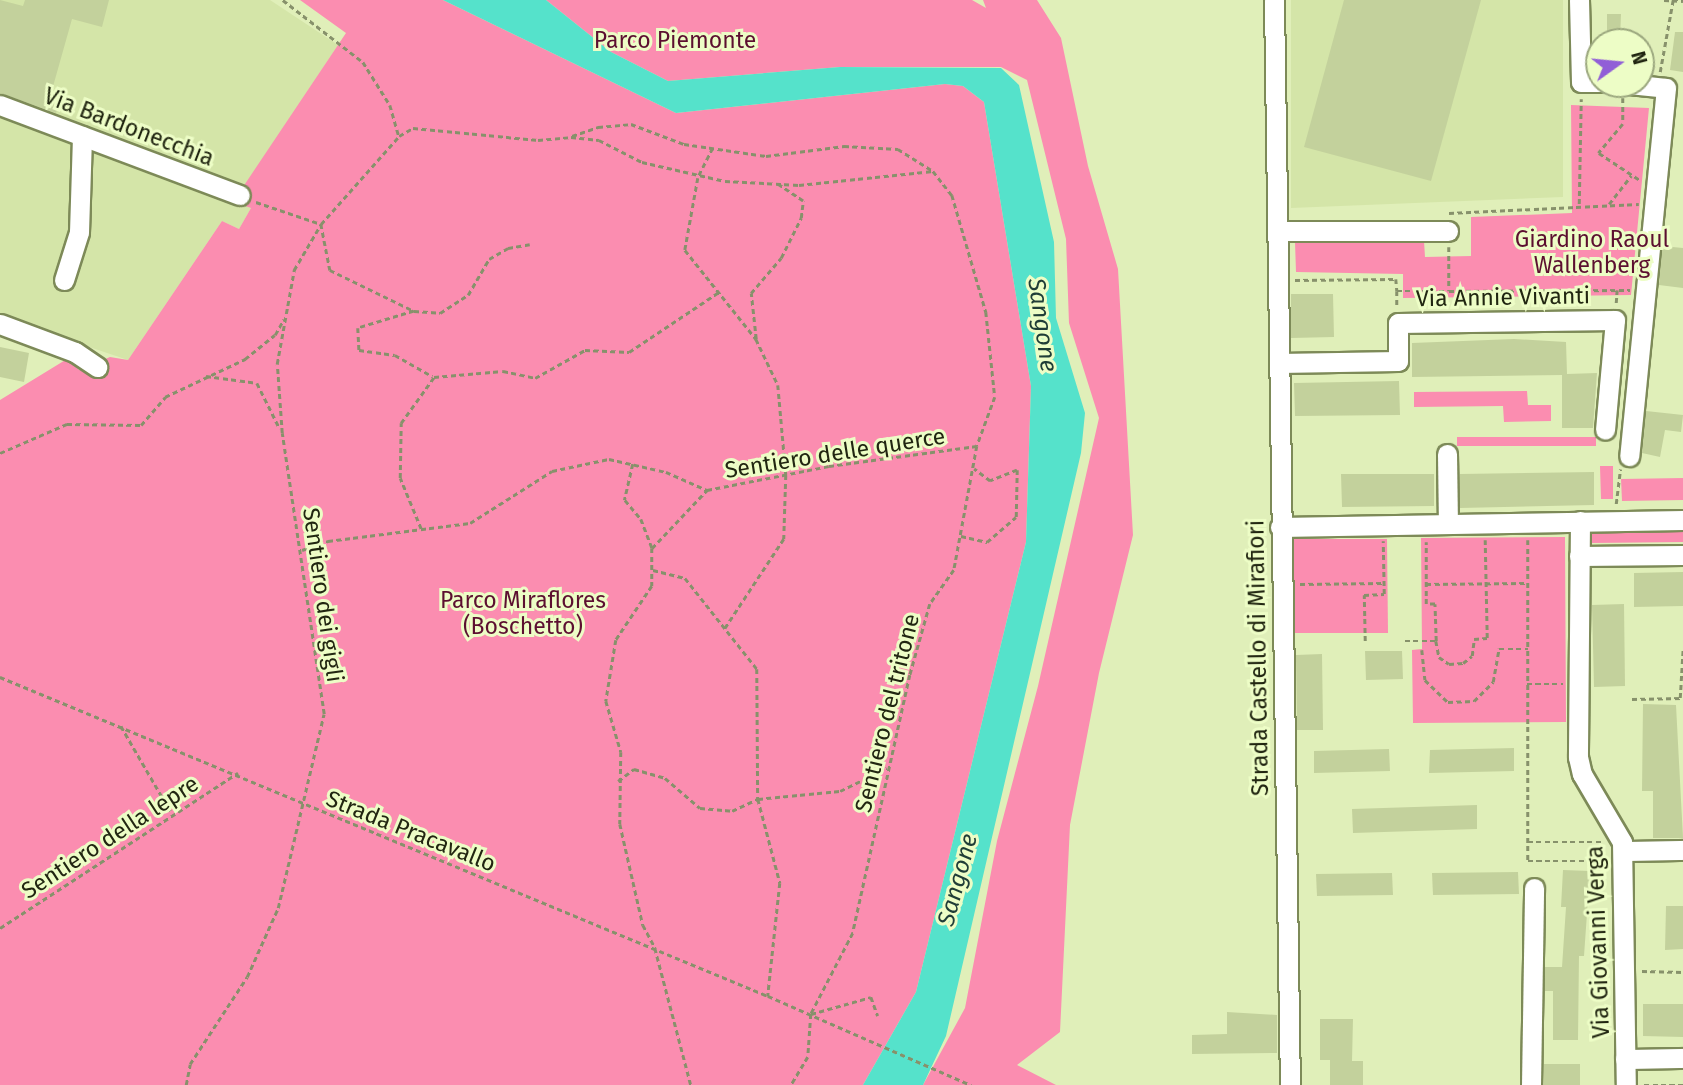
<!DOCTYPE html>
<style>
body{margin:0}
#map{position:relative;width:1683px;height:1085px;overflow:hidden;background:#e0efb9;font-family:"Fira Sans",sans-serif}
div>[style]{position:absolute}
.built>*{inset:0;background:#d4e5a8}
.green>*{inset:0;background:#fb8db0}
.water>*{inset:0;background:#55e2cb}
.building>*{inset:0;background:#c3d19c}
.path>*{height:2.5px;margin-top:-1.25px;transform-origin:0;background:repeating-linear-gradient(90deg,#87916b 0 5px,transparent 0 8.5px)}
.roads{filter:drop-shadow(2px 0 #7d8a58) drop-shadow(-2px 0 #7d8a58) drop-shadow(0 2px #7d8a58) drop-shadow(0 -2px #7d8a58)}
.minor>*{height:19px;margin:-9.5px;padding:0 9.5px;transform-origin:9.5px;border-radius:9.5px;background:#fff}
span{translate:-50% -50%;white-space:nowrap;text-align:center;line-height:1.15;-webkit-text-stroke:6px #edfdc6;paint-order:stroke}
.park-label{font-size:23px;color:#5c0f30}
.street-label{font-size:23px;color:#212611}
.water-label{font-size:24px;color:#1f3d37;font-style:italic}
.north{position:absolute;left:1585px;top:28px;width:70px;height:70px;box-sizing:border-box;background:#edfdc6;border:2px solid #9ba77e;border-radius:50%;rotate:75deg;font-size:19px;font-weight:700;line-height:28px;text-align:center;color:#212611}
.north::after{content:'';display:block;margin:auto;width:24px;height:32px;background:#915ed7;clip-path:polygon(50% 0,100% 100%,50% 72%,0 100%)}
</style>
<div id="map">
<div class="built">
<div style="clip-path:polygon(0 0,270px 0,338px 45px,234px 202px,251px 208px,239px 229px,222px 221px,128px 360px,0 317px)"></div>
<div style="clip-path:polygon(1291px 0,1563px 0,1563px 197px,1291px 208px)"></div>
</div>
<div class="green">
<div style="clip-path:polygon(300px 0,443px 0,676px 113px,945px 84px,963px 86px,984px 102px,1031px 386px,1026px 542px,916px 992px,863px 1085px,0 1085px,0 400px,67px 359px,79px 370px,110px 357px,128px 360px,222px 221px,239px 229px,251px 208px,233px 202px,346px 33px)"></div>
<div style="clip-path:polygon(546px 0,972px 0,986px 8px,983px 0,1037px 0,1061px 38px,1088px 166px,1118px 269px,1133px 535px,1099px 673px,1070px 825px,1060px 1032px,1017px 1065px,1056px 1085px,923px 1085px,965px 1008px,997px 841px,1038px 686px,1099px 418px,1069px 323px,1066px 239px,1027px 80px,1001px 67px,840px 67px,668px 81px,611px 52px)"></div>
<div style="clip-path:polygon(1571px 105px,1649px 108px,1631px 295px,1403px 298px,1403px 274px,1296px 272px,1295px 242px,1424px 241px,1425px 257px,1471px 256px,1471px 217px,1572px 213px)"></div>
<div style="clip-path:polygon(1527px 391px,1528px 405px,1551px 405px,1551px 421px,1504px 422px,1503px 406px,1414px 407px,1414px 392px)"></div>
<div style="clip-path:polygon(1457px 437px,1596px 437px,1596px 446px,1457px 446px)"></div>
<div style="clip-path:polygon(1600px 466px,1613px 466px,1613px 499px,1601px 499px)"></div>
<div style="clip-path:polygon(1683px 478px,1683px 500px,1622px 501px,1621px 479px)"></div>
<div style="clip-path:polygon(1683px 529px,1683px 542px,1591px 543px,1587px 533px)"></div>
<div style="clip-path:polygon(1565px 537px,1566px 722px,1413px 723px,1412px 650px,1422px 649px,1421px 538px)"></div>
<div style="clip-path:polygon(1289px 539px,1387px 539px,1388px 633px,1290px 633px)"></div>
</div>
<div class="water">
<div style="clip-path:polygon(443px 0,546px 0,611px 52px,668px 81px,840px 67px,1001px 68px,1019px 85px,1054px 242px,1056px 318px,1085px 413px,1081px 453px,946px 1036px,923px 1085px,863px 1085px,916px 992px,1026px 542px,1031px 386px,984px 102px,963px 86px,945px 84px,676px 113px)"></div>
</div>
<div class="building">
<div style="clip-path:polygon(0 0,23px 6px,25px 0,109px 0,102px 27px,72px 19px,52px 90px,62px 93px,56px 113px,0 93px)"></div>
<div style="clip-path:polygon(1344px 0,1481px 0,1431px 181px,1304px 147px)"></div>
<div style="clip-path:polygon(1607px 14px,1621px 14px,1620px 39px,1607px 38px)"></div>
<div style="clip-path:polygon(1675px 32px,1683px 32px,1683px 72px,1670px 70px)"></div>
<div style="clip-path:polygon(1662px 246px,1683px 248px,1683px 288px,1659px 285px)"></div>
<div style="clip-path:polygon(1291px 294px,1333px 294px,1334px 337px,1291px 338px)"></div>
<div style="clip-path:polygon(1514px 339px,1566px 342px,1567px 374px,1597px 373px,1593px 428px,1562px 428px,1562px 375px,1412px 377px,1412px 343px)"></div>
<div style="clip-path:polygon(0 347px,29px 353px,24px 382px,0 377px)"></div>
<div style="clip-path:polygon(1399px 381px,1400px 415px,1295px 416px,1294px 383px)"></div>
<div style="clip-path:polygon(1646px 411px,1683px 415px,1681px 432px,1665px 430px,1660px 457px,1642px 453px)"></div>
<div style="clip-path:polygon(1594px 472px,1594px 505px,1460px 508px,1460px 474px)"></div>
<div style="clip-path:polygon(1341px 474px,1434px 474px,1434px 506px,1342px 507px)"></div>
<div style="clip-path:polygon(1683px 572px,1683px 606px,1634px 607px,1634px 573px)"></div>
<div style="clip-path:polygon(1624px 604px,1625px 686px,1594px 687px,1592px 605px)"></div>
<div style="clip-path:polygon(1365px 651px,1402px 651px,1403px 679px,1366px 680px)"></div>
<div style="clip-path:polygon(1322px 654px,1323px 730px,1297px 730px,1296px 655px)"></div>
<div style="clip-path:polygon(1643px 704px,1676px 705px,1683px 838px,1653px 838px,1653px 791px,1642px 791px)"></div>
<div style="clip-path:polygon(1514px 748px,1514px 771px,1429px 773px,1430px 750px)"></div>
<div style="clip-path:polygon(1389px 749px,1390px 771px,1314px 773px,1314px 751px)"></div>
<div style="clip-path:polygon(1477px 805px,1477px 829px,1353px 833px,1352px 809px)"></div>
<div style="clip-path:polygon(1563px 870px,1590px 871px,1584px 956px,1579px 956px,1578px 1040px,1553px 1040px,1553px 991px,1545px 991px,1545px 967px,1562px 967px,1566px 907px,1561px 907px)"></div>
<div style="clip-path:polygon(1518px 872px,1519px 894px,1433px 895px,1432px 873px)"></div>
<div style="clip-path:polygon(1392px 873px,1393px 895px,1317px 896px,1316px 874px)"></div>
<div style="clip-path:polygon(1666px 906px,1683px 906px,1683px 949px,1665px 950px)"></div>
<div style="clip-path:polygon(1643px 1004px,1683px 1004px,1683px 1037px,1643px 1036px)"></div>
<div style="clip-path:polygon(1227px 1012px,1277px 1015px,1277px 1053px,1192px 1054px,1192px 1035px,1227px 1034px)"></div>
<div style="clip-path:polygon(1320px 1019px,1353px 1019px,1352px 1061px,1363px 1061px,1363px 1085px,1330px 1085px,1330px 1060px,1320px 1060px)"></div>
<div style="clip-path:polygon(1544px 1064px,1580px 1064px,1580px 1085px,1543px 1085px)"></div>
</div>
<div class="path">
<div style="left:283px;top:0;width:101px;rotate:37.8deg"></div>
<div style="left:363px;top:62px;width:51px;rotate:57.9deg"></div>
<div style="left:390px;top:105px;width:32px;rotate:74deg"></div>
<div style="left:1664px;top:0;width:19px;rotate:3deg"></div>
<div style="left:1660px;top:72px;width:73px;rotate:-79.8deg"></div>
<div style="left:1623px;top:98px;width:26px;rotate:90deg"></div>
<div style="left:1623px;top:124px;width:38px;rotate:130deg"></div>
<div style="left:1599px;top:153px;width:49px;rotate:33.4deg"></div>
<div style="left:572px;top:136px;width:28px;rotate:-19deg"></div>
<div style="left:598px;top:127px;width:33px;rotate:-5deg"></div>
<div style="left:631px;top:124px;width:57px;rotate:20.7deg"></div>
<div style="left:684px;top:144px;width:83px;rotate:8.3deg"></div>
<div style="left:766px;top:156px;width:79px;rotate:-7.3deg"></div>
<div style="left:844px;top:146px;width:54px;rotate:3.2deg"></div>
<div style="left:898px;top:149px;width:41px;rotate:32.2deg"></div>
<div style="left:713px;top:148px;width:34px;rotate:117deg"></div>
<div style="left:698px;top:178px;width:73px;rotate:100.2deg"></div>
<div style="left:685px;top:250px;width:114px;rotate:51.4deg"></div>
<div style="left:756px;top:339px;width:51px;rotate:64.4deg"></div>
<div style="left:778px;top:385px;width:90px;rotate:84.9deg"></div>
<div style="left:786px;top:475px;width:64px;rotate:91.8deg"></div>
<div style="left:784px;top:539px;width:109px;rotate:123.4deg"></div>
<div style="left:256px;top:202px;width:69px;rotate:18.7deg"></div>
<div style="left:321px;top:224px;width:47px;rotate:78.9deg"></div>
<div style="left:330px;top:270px;width:93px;rotate:26deg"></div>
<div style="left:414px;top:311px;width:59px;rotate:163.1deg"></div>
<div style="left:358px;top:328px;width:22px;rotate:87deg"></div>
<div style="left:359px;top:350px;width:36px;rotate:8deg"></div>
<div style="left:395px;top:355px;width:43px;rotate:29.6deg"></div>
<div style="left:1579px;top:204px;width:105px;rotate:-88.9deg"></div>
<div style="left:1609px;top:204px;width:36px;rotate:-52deg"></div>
<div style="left:1449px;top:213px;width:190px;rotate:-2.7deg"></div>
<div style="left:1449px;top:247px;width:44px;rotate:90deg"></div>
<div style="left:1449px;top:291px;width:181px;rotate:-0.3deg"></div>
<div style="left:1295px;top:280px;width:101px;rotate:-0.6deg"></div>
<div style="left:1396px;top:279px;width:12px;rotate:85deg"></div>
<div style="left:1397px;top:291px;width:51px"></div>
<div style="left:1397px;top:291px;width:14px;rotate:90deg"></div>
<div style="left:1616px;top:303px;width:13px;rotate:-86deg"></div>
<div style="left:414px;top:311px;width:26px;rotate:4deg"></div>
<div style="left:440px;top:313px;width:33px;rotate:-33deg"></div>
<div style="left:468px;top:295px;width:42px;rotate:-59.7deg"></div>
<div style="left:489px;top:259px;width:22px;rotate:-30deg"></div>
<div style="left:508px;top:248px;width:22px;rotate:-10deg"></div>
<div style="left:756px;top:339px;width:46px;rotate:-96.2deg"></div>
<div style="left:751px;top:293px;width:46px;rotate:-49.4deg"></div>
<div style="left:781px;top:258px;width:45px;rotate:-63.4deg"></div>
<div style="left:801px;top:218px;width:17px;rotate:-83deg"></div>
<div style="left:803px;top:201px;width:32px;rotate:-146deg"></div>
<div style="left:206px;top:376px;width:51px;rotate:7.8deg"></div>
<div style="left:257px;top:383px;width:51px;rotate:63.4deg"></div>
<div style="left:0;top:453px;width:73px;rotate:-23.4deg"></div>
<div style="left:67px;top:424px;width:74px;rotate:0.8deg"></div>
<div style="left:141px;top:425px;width:37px;rotate:-49deg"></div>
<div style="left:165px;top:397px;width:89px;rotate:-25.4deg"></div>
<div style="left:245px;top:359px;width:38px;rotate:-39deg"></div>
<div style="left:275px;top:335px;width:18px;rotate:-61deg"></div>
<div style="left:633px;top:464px;width:37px;rotate:103deg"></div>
<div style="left:625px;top:500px;width:25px;rotate:50deg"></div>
<div style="left:641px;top:519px;width:31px;rotate:69deg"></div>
<div style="left:652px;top:548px;width:38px;rotate:90deg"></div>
<div style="left:652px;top:586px;width:65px;rotate:123.7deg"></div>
<div style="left:616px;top:640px;width:62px;rotate:99.3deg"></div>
<div style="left:606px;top:701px;width:53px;rotate:73.6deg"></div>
<div style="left:621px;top:752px;width:72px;rotate:90.8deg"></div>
<div style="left:620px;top:824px;width:104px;rotate:77.2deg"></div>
<div style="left:643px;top:925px;width:26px;rotate:62deg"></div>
<div style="left:655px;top:948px;width:142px;rotate:75.3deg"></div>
<div style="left:1616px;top:504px;width:35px;rotate:-83deg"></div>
<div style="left:421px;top:529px;width:55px;rotate:-112.4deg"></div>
<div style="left:400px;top:478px;width:55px;rotate:-89deg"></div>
<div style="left:401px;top:423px;width:57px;rotate:-54.3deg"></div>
<div style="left:434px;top:377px;width:69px;rotate:-5deg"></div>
<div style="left:503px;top:371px;width:33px;rotate:12deg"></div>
<div style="left:535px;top:378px;width:57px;rotate:-29.2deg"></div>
<div style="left:585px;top:350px;width:44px;rotate:2.6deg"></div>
<div style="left:629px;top:352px;width:108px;rotate:-33.7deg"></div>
<div style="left:961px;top:536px;width:27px;rotate:13deg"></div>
<div style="left:987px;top:542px;width:38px;rotate:-41deg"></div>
<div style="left:1016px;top:517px;width:47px;rotate:-88.8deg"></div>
<div style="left:1017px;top:470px;width:29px;rotate:158deg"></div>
<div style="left:990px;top:481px;width:20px;rotate:-143deg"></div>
<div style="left:1528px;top:540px;width:321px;rotate:90deg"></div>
<div style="left:1528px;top:861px;width:77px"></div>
<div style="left:652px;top:548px;width:80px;rotate:-46.5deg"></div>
<div style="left:302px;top:550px;width:28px;rotate:-19deg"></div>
<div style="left:328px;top:541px;width:143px;rotate:-7.2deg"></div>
<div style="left:470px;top:523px;width:97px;rotate:-32.4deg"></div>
<div style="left:552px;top:471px;width:58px;rotate:-11.9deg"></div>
<div style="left:609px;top:459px;width:58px;rotate:12.8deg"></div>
<div style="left:666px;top:472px;width:45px;rotate:23.7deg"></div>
<div style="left:707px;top:490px;width:124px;rotate:-11.1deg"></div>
<div style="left:829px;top:466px;width:149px;rotate:-7.7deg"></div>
<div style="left:653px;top:570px;width:33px;rotate:14deg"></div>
<div style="left:685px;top:578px;width:116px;rotate:51.6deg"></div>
<div style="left:757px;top:669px;width:130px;rotate:89.6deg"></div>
<div style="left:758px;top:799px;width:87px;rotate:75.3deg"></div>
<div style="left:780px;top:883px;width:114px;rotate:96.1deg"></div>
<div style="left:1300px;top:584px;width:84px;rotate:-0.7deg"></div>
<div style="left:1426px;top:584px;width:102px;rotate:-0.6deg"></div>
<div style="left:1365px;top:641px;width:46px;rotate:-91.2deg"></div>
<div style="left:1364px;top:595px;width:20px;rotate:-3deg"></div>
<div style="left:1384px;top:594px;width:53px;rotate:-91.1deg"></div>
<div style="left:1405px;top:641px;width:31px"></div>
<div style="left:1436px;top:641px;width:37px;rotate:-92deg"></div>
<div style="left:1435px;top:604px;width:9px;rotate:180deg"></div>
<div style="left:1426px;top:604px;width:62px;rotate:-90deg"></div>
<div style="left:1436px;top:641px;width:16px;rotate:79deg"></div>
<div style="left:1439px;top:657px;width:12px;rotate:35deg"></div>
<div style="left:1449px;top:664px;width:14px;rotate:-4deg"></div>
<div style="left:1463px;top:663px;width:11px;rotate:-38deg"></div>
<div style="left:1472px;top:656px;width:17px;rotate:-83deg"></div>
<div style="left:1474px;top:639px;width:13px;rotate:-4deg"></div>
<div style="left:1487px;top:638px;width:98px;rotate:-91.2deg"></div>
<div style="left:1422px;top:650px;width:30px;rotate:84deg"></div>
<div style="left:1425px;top:680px;width:32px;rotate:44deg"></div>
<div style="left:1448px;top:702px;width:26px;rotate:-2deg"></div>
<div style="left:1474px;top:701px;width:27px;rotate:-45deg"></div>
<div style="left:1493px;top:682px;width:34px;rotate:-80deg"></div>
<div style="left:1499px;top:649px;width:29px"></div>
<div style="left:0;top:677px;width:832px;rotate:22.56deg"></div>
<div style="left:768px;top:996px;width:222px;rotate:23.7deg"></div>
<div style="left:1527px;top:684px;width:36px"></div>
<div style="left:1680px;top:698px;width:51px;rotate:-86.6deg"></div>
<div style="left:1632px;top:699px;width:51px;rotate:-1.1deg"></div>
<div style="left:121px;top:726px;width:102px;rotate:59.9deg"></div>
<div style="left:618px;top:781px;width:20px;rotate:-37deg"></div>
<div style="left:634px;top:769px;width:32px;rotate:16deg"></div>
<div style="left:665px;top:778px;width:46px;rotate:40.6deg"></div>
<div style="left:700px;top:808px;width:32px;rotate:5deg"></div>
<div style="left:732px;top:811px;width:29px;rotate:-25deg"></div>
<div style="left:758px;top:799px;width:82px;rotate:-5.6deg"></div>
<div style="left:840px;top:791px;width:52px;rotate:-26.1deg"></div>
<div style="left:1528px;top:842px;width:73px"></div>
<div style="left:0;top:928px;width:284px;rotate:-33.1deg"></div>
<div style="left:1642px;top:971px;width:41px;rotate:1.4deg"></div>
<div style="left:811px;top:1014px;width:62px;rotate:-15.8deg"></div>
<div style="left:871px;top:997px;width:20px;rotate:70deg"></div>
<div style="left:186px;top:1085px;width:21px;rotate:-79deg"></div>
<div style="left:190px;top:1064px;width:104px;rotate:-56.8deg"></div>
<div style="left:247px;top:977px;width:76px;rotate:-65.8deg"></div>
<div style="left:278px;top:908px;width:199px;rotate:-76.7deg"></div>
<div style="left:324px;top:714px;width:284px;rotate:-98.5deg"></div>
<div style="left:282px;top:433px;width:69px;rotate:-94.1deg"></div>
<div style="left:277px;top:364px;width:96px;rotate:-79.7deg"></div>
<div style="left:294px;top:270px;width:53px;rotate:-59.6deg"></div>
<div style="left:321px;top:224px;width:118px;rotate:-48.4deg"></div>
<div style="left:399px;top:136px;width:16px;rotate:-30deg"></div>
<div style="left:413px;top:128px;width:126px;rotate:5.5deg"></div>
<div style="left:538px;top:140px;width:33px;rotate:-5deg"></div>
<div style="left:571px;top:137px;width:28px;rotate:6deg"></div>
<div style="left:599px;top:140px;width:48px;rotate:27.1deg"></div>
<div style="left:642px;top:162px;width:85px;rotate:12.9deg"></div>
<div style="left:725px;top:181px;width:74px;rotate:3.1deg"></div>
<div style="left:799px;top:185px;width:135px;rotate:-6deg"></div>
<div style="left:933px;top:171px;width:31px;rotate:52deg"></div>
<div style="left:952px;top:195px;width:122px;rotate:73.8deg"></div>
<div style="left:986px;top:312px;width:85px;rotate:84deg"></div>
<div style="left:995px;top:397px;width:52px;rotate:110.2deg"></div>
<div style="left:977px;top:446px;width:126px;rotate:100.5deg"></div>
<div style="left:954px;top:570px;width:42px;rotate:125.2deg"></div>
<div style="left:930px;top:604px;width:74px;rotate:105.7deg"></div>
<div style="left:910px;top:675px;width:264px;rotate:102.5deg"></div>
<div style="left:853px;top:933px;width:91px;rotate:117.4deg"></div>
<div style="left:811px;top:1014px;width:43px;rotate:94deg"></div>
<div style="left:808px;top:1057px;width:33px;rotate:121deg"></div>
<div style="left:1644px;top:1085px;width:39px"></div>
</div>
<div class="roads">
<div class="minor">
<div style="left:1274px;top:0;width:1085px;rotate:89.16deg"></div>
<div style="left:1579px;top:0;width:82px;rotate:88.6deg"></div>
<div style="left:1581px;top:82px;width:18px"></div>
<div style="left:1629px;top:84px;width:37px;rotate:6deg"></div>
<div style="left:1666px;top:88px;width:370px;rotate:95.7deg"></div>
<div style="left:0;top:105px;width:256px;rotate:20.6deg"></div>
<div style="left:1277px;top:231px;width:171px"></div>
<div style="left:64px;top:280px;width:50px;rotate:-72.6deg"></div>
<div style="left:79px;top:232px;width:96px;rotate:-88.2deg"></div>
<div style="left:0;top:324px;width:80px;rotate:20.5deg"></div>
<div style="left:75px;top:352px;width:27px;rotate:34deg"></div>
<div style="left:1279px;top:363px;width:119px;rotate:-1deg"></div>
<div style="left:1398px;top:361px;width:38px;rotate:-90deg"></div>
<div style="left:1398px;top:323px;width:217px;rotate:-0.8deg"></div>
<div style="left:1615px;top:320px;width:110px;rotate:95.2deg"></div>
<div style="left:1447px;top:454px;width:70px;rotate:89.2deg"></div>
<div style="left:1580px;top:521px;width:236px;rotate:90.5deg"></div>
<div style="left:1578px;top:757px;width:17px;rotate:77deg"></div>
<div style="left:1582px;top:774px;width:79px;rotate:59.5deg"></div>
<div style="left:1622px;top:842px;width:243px;rotate:89.1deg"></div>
<div style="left:1280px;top:527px;width:403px;rotate:-1deg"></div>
<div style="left:1579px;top:556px;width:104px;rotate:-0.6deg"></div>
<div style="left:1623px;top:851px;width:60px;rotate:-1deg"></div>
<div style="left:1625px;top:1059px;width:58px;rotate:-1deg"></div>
<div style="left:1531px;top:1085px;width:197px;rotate:-89.1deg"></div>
</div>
</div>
<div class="park-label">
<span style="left:675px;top:40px">Parco Piemonte</span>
<span style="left:1592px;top:252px">Giardino Raoul<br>Wallenberg</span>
<span style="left:523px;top:613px">Parco Miraflores<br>(Boschetto)</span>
</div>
<div class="street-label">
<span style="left:129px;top:127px;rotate:21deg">Via Bardonecchia</span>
<span style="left:1503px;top:297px;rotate:-1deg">Via Annie Vivanti</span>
<span style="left:835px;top:453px;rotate:-9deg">Sentiero delle querce</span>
<span style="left:323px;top:595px;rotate:82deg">Sentiero dei gigli</span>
<span style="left:1258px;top:658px;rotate:-91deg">Strada Castello di Mirafiori</span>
<span style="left:887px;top:713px;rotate:-76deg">Sentiero del tritone</span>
<span style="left:411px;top:831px;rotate:22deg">Strada Pracavallo</span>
<span style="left:110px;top:837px;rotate:-33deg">Sentiero della lepre</span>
<span style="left:1598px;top:942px;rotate:-92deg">Via Giovanni Verga</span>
</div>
<div class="water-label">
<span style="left:1042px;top:325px;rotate:82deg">Sangone</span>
<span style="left:958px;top:880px;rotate:-75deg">Sangone</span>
</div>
<div class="north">N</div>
</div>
